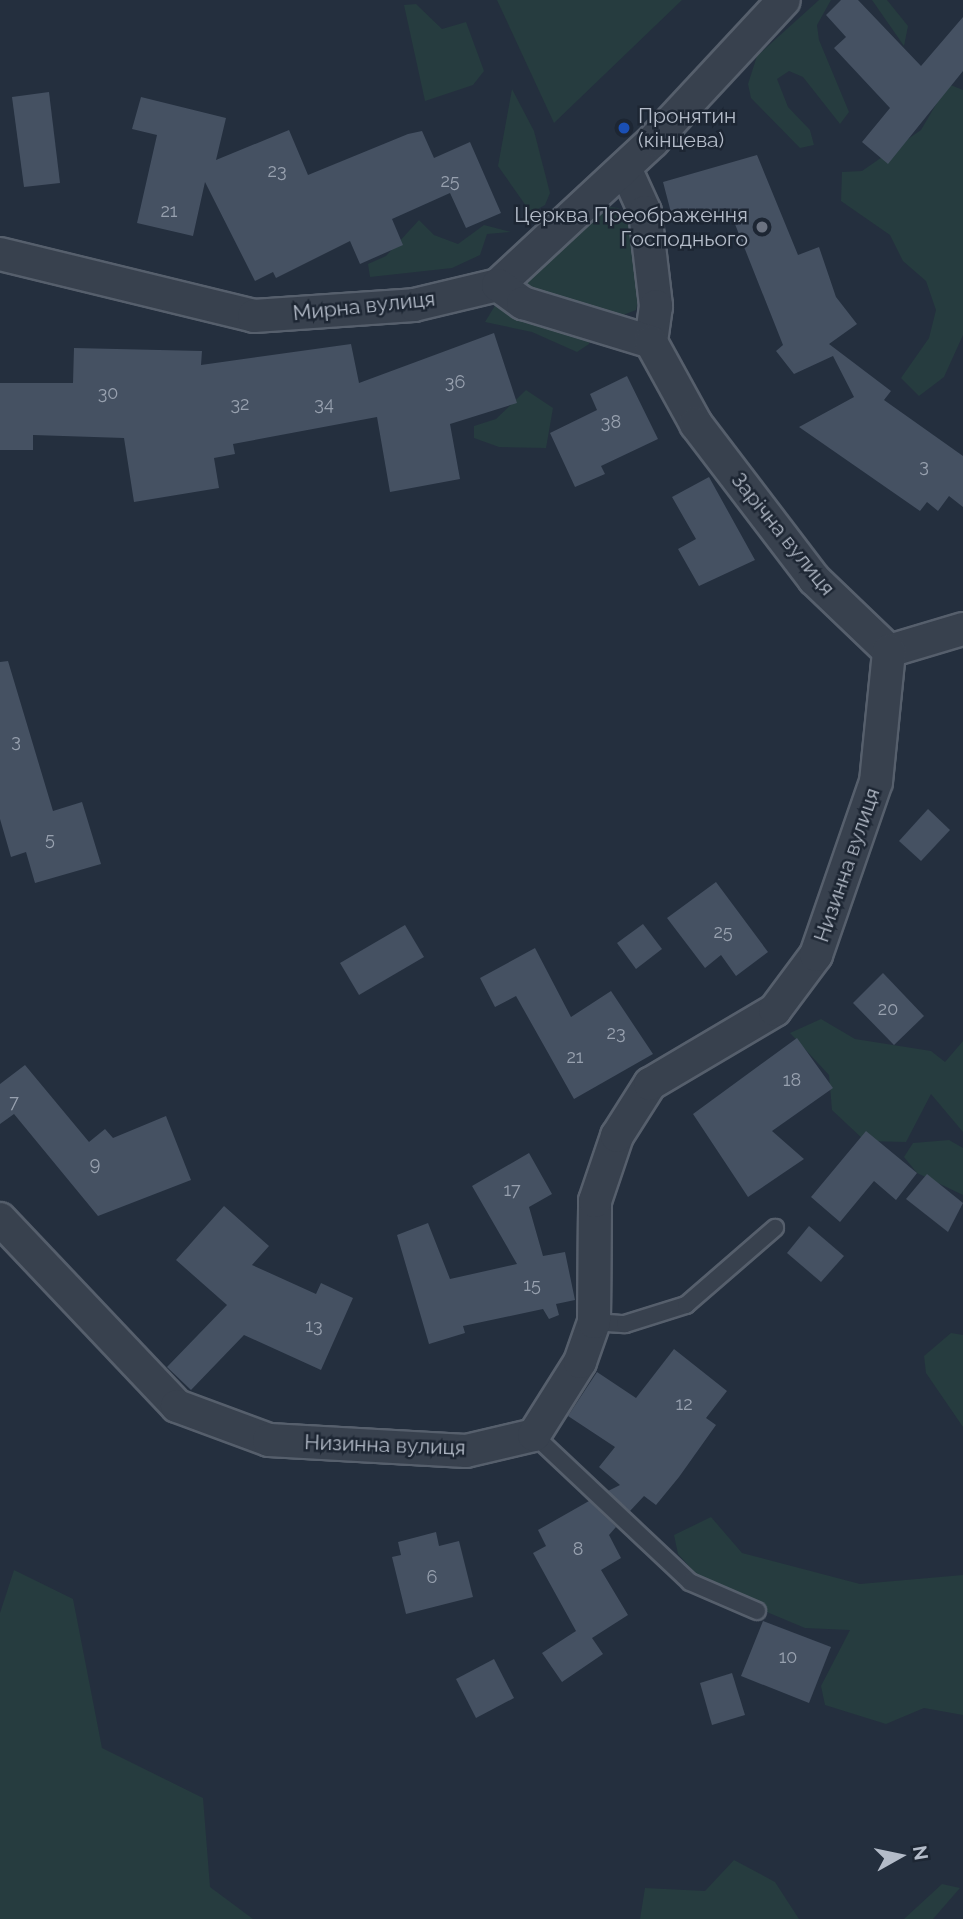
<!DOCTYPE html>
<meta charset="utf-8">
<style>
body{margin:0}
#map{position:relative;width:963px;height:1919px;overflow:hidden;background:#242f3e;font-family:Raleway,sans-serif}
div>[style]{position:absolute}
.green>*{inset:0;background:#263c3f}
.building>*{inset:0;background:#455162}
.roads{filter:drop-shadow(2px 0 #565f6c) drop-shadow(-2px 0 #565f6c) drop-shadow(0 2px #565f6c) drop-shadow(0 -2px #565f6c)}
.lane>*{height:16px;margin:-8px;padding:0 8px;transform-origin:8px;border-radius:8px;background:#38414e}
.street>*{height:32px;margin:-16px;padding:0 16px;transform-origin:16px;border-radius:16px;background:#38414e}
.dots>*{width:19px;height:19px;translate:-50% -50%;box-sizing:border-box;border:4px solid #1d2633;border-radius:50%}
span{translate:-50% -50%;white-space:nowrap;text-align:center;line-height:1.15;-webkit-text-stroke:5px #1d2633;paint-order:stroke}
.number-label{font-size:18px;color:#98a1af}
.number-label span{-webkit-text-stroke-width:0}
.poi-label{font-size:21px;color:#b4bcc9}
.left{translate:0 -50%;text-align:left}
.right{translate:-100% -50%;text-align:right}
.street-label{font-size:21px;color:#b4bcc9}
.north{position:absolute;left:865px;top:1821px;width:70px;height:70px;-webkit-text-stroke:5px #1d2633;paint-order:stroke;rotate:81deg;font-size:19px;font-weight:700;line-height:28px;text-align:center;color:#b4bcc9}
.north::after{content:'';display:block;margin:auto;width:24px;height:32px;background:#b4bcc9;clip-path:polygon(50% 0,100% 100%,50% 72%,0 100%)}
</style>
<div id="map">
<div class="green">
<div style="clip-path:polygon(497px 0,682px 0,554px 123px)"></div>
<div style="clip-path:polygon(819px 0,831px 0,817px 25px,819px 40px,849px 112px,840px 124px,803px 77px,789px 71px,777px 79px,788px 107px,810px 130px,814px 145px,800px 148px,751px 98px,748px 84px,757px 56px)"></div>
<div style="clip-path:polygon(872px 0,887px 0,908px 26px,904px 46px)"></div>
<div style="clip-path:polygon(416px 4px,442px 29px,466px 22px,484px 71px,473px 85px,425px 101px,404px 5px)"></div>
<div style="clip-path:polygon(948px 84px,963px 90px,963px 335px,944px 377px,919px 396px,901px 378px,929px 338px,936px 310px,926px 281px,903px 261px,890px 235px,841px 201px,842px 172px,862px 171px,921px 130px)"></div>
<div style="clip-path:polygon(512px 89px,534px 131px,550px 193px,545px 205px,531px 213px,498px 166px)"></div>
<div style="clip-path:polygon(604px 206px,618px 208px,629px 222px,640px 292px,636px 310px,618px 317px,526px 286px,532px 272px)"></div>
<div style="clip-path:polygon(419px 220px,434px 235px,458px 244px,484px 225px,511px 232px,487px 234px,480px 255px,452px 268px,370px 277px,368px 264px,386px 256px)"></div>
<div style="clip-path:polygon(499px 299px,592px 319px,589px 344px,577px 352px,532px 332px,485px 322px)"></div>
<div style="clip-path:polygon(526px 390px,553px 408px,546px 448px,499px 447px,474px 438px,474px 426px,496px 419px)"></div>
<div style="clip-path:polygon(821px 1019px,855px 1039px,931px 1051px,945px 1062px,963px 1041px,963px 1132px,931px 1094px,906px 1142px,865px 1141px,832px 1110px,829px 1075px,790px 1033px)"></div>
<div style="clip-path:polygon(949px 1140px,963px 1148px,963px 1195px,917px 1173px,904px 1157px,913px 1143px)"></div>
<div style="clip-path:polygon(951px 1333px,963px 1335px,963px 1427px,926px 1373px,924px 1356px)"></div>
<div style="clip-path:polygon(711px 1517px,742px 1553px,860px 1584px,963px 1575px,963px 1715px,924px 1708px,886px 1724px,825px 1705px,821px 1686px,850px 1630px,805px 1628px,709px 1588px,678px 1554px,674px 1535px)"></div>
<div style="clip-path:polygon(14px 1570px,73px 1599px,102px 1748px,203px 1798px,210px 1887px,253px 1919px,0 1919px,0 1613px)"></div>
<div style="clip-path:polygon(734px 1860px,775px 1882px,799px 1919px,640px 1919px,645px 1888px,705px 1891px)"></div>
<div style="clip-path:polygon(942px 1884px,960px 1888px,933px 1919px,904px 1919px)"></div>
</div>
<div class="building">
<div style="clip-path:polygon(841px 0,858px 0,921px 66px,963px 17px,963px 71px,888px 164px,862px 142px,890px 108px,834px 48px,846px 37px,826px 15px)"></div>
<div style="clip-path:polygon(49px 92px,60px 183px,24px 187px,12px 97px)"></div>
<div style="clip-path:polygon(141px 97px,226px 118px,216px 160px,289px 130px,308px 175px,408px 134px,422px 131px,434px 158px,470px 142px,501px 213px,466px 228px,450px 193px,392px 219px,403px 245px,360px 264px,350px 241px,276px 278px,273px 272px,255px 281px,205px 182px,193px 236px,137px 223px,157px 135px,132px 129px)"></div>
<div style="clip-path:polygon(757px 155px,798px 255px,819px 247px,836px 297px,857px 324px,829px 344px,891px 391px,884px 400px,963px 456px,963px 507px,949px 496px,938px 511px,927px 502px,920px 511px,799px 427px,854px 397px,833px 356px,794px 374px,776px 351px,783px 345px,729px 209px,674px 224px,663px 182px)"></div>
<div style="clip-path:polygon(494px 333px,517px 403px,450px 424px,460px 479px,390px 492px,377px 417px,233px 444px,235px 454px,214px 458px,219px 488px,134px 502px,124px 438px,33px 435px,33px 450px,0 450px,0 383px,73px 383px,74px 348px,202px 351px,201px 365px,351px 344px,359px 383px)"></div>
<div style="clip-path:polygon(627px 376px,658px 439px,601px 466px,605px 474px,575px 487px,550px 433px,597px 410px,590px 394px)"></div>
<div style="clip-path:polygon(709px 477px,755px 560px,699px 586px,678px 549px,696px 539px,672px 497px)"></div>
<div style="clip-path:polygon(8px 661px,53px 811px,82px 802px,101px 864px,35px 883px,26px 852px,11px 857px,0 819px,0 662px)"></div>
<div style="clip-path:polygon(928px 809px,950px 830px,921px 861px,899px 841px)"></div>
<div style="clip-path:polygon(716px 882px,768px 952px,736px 976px,721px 955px,705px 968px,667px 918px)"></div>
<div style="clip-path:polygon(643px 924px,662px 949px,636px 969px,617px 943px)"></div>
<div style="clip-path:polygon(405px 925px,424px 957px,359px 995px,340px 963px)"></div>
<div style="clip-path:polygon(535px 948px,571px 1017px,611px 991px,653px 1054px,574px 1099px,516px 996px,495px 1007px,480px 978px)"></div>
<div style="clip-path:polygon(883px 973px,924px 1016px,894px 1045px,853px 1003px)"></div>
<div style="clip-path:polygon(797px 1038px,833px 1088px,772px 1131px,804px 1159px,748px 1197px,693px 1114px)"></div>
<div style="clip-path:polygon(25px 1065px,89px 1142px,105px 1129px,113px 1138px,166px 1116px,191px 1180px,98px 1216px,14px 1114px,0 1124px,0 1084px)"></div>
<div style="clip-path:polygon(866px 1131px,917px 1173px,896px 1200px,874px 1181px,840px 1222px,811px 1197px)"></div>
<div style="clip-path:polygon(529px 1153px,552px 1194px,529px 1207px,543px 1256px,565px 1252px,575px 1300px,556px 1304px,559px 1315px,549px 1319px,543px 1309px,463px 1326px,465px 1333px,429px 1344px,397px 1235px,428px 1223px,450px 1279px,517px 1264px,472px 1186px)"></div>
<div style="clip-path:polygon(927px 1174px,963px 1203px,948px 1232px,906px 1199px)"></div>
<div style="clip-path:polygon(224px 1206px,269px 1246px,252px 1265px,316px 1294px,321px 1283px,353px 1298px,321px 1370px,244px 1335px,191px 1390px,167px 1367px,227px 1305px,176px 1260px)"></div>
<div style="clip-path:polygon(809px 1226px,844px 1256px,821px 1282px,787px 1253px)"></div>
<div style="clip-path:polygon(674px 1349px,727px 1391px,706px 1418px,716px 1425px,679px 1477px,656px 1505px,644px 1496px,630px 1511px,608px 1491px,620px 1485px,599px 1467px,615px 1447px,568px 1416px,597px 1372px,636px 1398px)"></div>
<div style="clip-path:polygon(589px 1501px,616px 1527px,609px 1535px,621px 1558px,601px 1570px,628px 1615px,592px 1638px,603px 1654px,562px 1682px,542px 1653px,576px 1631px,533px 1553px,546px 1546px,538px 1530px)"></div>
<div style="clip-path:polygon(436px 1532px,439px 1546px,459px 1541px,473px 1597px,406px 1614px,392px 1557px,401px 1555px,398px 1542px)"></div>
<div style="clip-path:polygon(763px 1621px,831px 1647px,809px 1703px,741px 1676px)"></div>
<div style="clip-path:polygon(494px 1659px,514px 1698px,476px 1718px,456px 1679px)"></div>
<div style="clip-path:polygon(732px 1673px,745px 1715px,712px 1725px,700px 1683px)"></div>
</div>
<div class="roads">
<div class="lane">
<div style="left:594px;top:1322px;width:31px;rotate:4deg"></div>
<div style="left:625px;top:1324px;width:64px;rotate:-17.3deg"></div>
<div style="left:686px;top:1305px;width:118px;rotate:-40.9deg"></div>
<div style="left:534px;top:1435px;width:214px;rotate:43.3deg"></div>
<div style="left:690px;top:1582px;width:73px;rotate:23.4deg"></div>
</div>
<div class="street">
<div style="left:625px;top:168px;width:48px;rotate:65.6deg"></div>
<div style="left:645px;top:212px;width:95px;rotate:83.3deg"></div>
<div style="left:656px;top:306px;width:36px;rotate:98deg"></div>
<div style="left:0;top:254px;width:261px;rotate:13.7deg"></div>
<div style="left:254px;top:316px;width:160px;rotate:-3.9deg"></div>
<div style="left:414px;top:305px;width:86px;rotate:-13.4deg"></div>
<div style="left:498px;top:285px;width:212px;rotate:-42.9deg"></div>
<div style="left:653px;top:141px;width:192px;rotate:-47.1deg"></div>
<div style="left:498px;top:285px;width:31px;rotate:36deg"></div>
<div style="left:523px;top:303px;width:134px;rotate:16.9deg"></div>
<div style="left:651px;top:342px;width:94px;rotate:61.2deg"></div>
<div style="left:696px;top:424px;width:195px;rotate:52.7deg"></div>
<div style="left:814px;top:579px;width:104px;rotate:43.8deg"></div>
<div style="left:889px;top:651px;width:77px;rotate:-16.6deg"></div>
<div style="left:0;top:1219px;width:257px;rotate:46.6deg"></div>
<div style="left:177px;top:1406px;width:98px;rotate:20.3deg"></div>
<div style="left:269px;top:1440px;width:197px;rotate:3.2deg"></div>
<div style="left:466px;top:1451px;width:70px;rotate:-13.2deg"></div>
<div style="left:534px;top:1435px;width:86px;rotate:-57.8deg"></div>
<div style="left:580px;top:1362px;width:42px;rotate:-70.7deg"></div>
<div style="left:594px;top:1322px;width:121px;rotate:-89.5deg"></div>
<div style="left:595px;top:1201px;width:69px;rotate:-71.3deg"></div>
<div style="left:617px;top:1136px;width:62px;rotate:-57.6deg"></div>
<div style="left:650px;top:1084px;width:145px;rotate:-30.6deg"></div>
<div style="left:775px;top:1010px;width:69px;rotate:-53.3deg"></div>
<div style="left:816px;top:955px;width:183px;rotate:-70.9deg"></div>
<div style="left:876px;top:782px;width:132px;rotate:-84.3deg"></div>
</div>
</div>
<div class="dots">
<div style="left:624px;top:128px;background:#1a4fb4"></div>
<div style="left:762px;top:227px;background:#6b7280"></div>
</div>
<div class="number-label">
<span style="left:277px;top:171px">23</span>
<span style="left:450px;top:181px">25</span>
<span style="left:169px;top:211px">21</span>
<span style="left:455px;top:382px">36</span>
<span style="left:108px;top:393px">30</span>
<span style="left:240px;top:404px">32</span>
<span style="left:324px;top:404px">34</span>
<span style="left:611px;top:422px">38</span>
<span style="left:924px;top:466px">3</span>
<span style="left:16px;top:741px">3</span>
<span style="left:50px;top:839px">5</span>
<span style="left:723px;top:932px">25</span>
<span style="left:888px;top:1009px">20</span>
<span style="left:616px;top:1033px">23</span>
<span style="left:575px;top:1057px">21</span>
<span style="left:792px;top:1080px">18</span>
<span style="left:14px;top:1102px">7</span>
<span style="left:95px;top:1164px">9</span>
<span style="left:512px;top:1190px">17</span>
<span style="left:532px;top:1285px">15</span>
<span style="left:314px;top:1326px">13</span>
<span style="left:684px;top:1404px">12</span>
<span style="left:578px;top:1549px">8</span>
<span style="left:432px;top:1577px">6</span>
<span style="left:788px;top:1657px">10</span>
</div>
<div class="poi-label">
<span class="left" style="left:638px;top:128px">Пронятин<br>(кінцева)</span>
<span class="right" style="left:748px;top:227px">Церква Преображення<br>Господнього</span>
</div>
<div class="street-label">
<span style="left:364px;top:306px;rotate:-6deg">Мирна вулиця</span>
<span style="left:783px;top:534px;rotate:51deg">Зарічна вулиця</span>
<span style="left:847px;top:865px;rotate:-71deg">Низинна вулиця</span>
<span style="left:385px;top:1445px;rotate:2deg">Низинна вулиця</span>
</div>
<div class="north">N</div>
</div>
